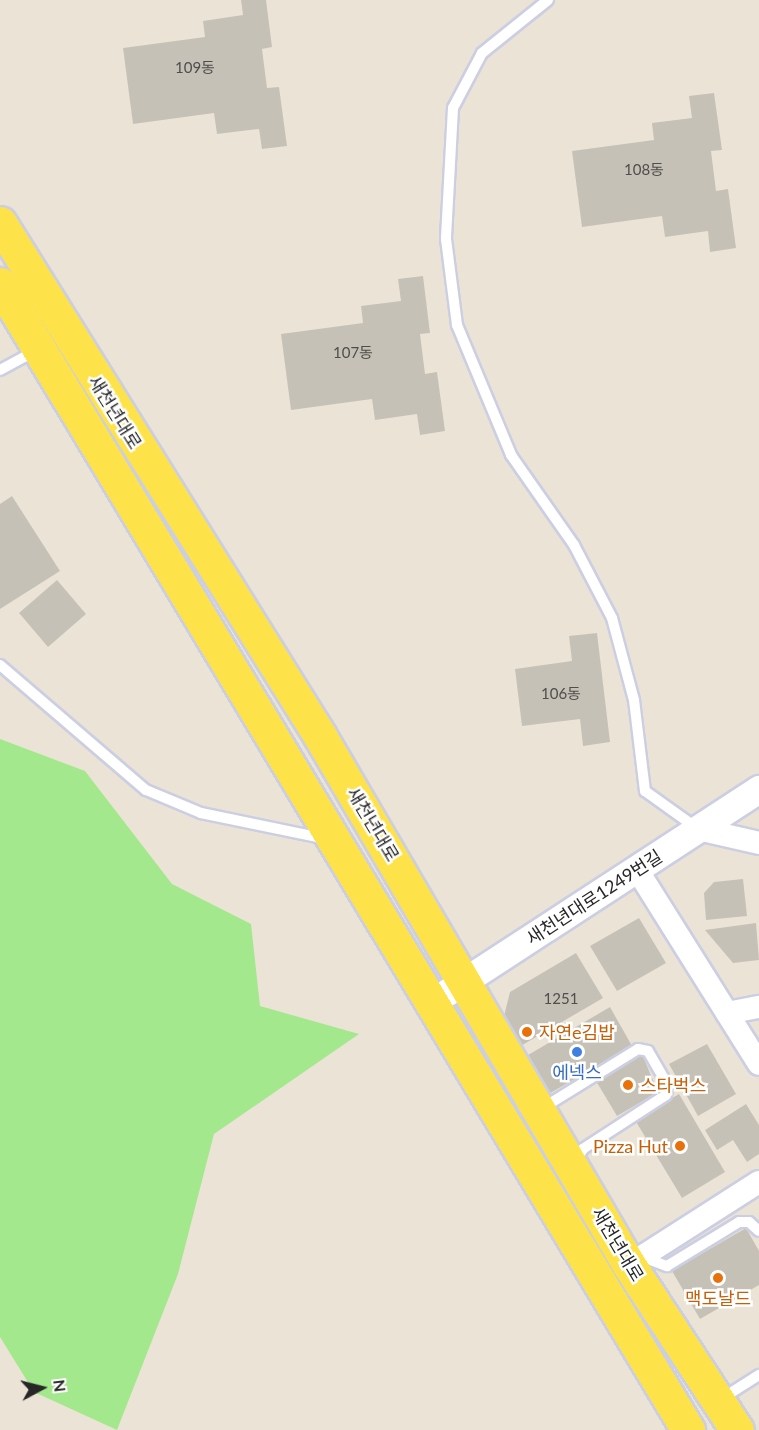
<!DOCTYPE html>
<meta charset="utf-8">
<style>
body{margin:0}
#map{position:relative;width:759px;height:1430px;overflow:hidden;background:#ebe4d6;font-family:Lato,"Noto Sans KR",sans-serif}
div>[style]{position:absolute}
.green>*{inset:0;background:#a4e88d}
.building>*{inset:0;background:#c6c1b7}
.roads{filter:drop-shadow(2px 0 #cccee2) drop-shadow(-2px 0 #cccee2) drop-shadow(0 2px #cccee2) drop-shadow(0 -2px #cccee2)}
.service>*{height:10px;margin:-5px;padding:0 5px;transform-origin:5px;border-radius:5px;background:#fff}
.minor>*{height:22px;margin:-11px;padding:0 11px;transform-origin:11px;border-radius:11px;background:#fff}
.tertiary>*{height:27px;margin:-13.5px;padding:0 13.5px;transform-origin:13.5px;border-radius:13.5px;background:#fff}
.primary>*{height:33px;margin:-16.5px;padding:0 16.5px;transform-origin:16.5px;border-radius:16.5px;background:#fde24a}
.dots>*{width:16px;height:16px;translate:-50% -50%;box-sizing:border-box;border:3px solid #fff;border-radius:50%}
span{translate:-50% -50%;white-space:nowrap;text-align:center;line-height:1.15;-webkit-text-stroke:5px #fff;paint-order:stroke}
.number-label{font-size:15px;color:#4f4e4b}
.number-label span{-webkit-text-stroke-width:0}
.street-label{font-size:18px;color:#272727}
.food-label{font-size:18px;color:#c56008}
.left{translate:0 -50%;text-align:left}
.right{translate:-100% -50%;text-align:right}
.shop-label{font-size:18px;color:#366cbe}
.north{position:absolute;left:12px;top:1358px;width:60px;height:60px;-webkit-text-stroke:4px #fff;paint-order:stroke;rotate:83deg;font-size:16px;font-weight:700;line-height:24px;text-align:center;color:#272727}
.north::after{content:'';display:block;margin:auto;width:21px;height:27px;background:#272727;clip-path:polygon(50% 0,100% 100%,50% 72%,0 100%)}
</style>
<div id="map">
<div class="green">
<div style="clip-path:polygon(0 739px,85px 771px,172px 884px,251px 924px,260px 1006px,359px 1034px,214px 1134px,178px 1274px,117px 1430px,34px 1392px,0 1337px)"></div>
</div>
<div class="building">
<div style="clip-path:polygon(241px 0,266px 0,272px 47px,262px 49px,267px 88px,279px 87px,287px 146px,262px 149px,259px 129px,217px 134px,214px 113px,133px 124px,123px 48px,205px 37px,203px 21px,243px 15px)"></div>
<div style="clip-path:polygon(714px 93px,722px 150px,711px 151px,716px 191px,728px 189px,736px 248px,710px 252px,708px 231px,665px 237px,662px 216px,582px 227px,572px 151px,654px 140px,652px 123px,692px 118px,689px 96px)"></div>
<div style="clip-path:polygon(423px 276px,430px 333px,420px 334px,425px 374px,437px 372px,445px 431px,420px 435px,417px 414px,375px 420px,372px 399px,291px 410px,281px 334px,363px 323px,361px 306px,401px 301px,398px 279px)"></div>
<div style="clip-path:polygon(12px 496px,60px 571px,0 609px,0 504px)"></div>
<div style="clip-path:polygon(57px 580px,86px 614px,48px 647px,19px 613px)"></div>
<div style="clip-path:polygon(597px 633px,610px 742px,583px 746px,580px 719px,522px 726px,515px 669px,572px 661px,569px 636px)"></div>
<div style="clip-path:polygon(743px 879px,747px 916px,706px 920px,704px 893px,714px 882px)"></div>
<div style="clip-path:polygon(639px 918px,666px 963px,617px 991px,590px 946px)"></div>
<div style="clip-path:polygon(756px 923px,759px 960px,733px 963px,705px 930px)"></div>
<div style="clip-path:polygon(576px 953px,603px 998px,519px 1047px,503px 1020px,510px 992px)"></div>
<div style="clip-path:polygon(610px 1007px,632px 1046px,545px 1096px,523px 1058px)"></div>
<div style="clip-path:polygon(707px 1044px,736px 1094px,698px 1116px,669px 1064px)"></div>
<div style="clip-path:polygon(642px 1054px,658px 1092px,617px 1116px,596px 1081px)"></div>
<div style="clip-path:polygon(679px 1094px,725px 1172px,682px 1198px,635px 1120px)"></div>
<div style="clip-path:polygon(746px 1104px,759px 1125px,759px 1154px,747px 1162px,733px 1140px,717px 1150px,705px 1130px)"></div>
<div style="clip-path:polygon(746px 1228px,759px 1251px,759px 1285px,700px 1319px,672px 1271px)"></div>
</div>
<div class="roads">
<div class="service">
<div style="left:548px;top:0;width:85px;rotate:141.2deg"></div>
<div style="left:482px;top:53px;width:62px;rotate:117.8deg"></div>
<div style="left:453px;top:108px;width:131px;rotate:93.1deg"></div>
<div style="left:446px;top:239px;width:87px;rotate:82.7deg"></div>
<div style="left:457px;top:325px;width:141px;rotate:67.4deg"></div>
<div style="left:511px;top:455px;width:110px;rotate:55deg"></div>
<div style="left:574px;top:545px;width:82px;rotate:62.5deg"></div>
<div style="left:612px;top:618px;width:85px;rotate:75deg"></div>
<div style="left:634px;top:700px;width:92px;rotate:83.1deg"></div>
<div style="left:645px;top:791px;width:65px;rotate:35.6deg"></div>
<div style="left:0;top:370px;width:42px;rotate:-28.4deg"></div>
<div style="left:0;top:665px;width:192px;rotate:40.6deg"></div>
<div style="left:146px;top:790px;width:60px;rotate:22.7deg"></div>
<div style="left:201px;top:813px;width:129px;rotate:11.7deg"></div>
<div style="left:541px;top:1109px;width:114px;rotate:-31.7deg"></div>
<div style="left:638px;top:1049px;width:10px;rotate:11deg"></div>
<div style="left:648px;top:1051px;width:39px;rotate:60deg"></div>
<div style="left:668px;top:1085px;width:10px;rotate:101deg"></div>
<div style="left:666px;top:1095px;width:99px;rotate:147deg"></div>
<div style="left:583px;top:1149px;width:17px;rotate:123deg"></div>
<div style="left:643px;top:1257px;width:26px;rotate:21deg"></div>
<div style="left:667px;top:1266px;width:84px;rotate:-31.4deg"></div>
<div style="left:739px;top:1222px;width:10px"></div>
<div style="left:749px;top:1222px;width:13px;rotate:42deg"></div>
<div style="left:721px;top:1399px;width:45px;rotate:-32.3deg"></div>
</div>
<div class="minor">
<div style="left:698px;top:829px;width:63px;rotate:12.9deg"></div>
<div style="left:636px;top:868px;width:231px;rotate:57.9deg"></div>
<div style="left:727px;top:1013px;width:33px;rotate:-11deg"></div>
<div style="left:629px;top:1265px;width:154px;rotate:-32.6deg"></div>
</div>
<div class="tertiary">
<div style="left:429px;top:1004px;width:394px;rotate:-33.1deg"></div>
</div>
<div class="primary">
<div style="left:0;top:223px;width:605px;rotate:58.04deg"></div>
<div style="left:320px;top:736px;width:613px;rotate:59.71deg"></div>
<div style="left:629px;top:1265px;width:197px;rotate:56.8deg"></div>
<div style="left:0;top:284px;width:1337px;rotate:59.02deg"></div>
</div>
</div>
<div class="dots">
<div style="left:527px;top:1032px;background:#e8710a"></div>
<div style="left:577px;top:1052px;background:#3f7fe0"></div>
<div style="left:628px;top:1085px;background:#e8710a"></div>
<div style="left:680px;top:1146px;background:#e8710a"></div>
<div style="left:718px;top:1278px;background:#e8710a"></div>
</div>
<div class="number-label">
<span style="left:195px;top:68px">109동</span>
<span style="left:644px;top:170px">108동</span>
<span style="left:353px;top:353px">107동</span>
<span style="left:561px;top:694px">106동</span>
<span style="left:561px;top:999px">1251</span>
</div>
<div class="street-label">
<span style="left:115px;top:412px;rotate:58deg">새천년대로</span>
<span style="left:373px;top:824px;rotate:59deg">새천년대로</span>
<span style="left:594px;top:897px;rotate:-33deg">새천년대로1249번길</span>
<span style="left:618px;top:1244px;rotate:59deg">새천년대로</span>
</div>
<div class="food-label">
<span class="left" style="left:539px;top:1032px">자연e김밥</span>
<span class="left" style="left:640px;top:1085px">스타벅스</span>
<span class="right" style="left:668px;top:1146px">Pizza Hut</span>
<span style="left:718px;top:1298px">맥도날드</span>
</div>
<div class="shop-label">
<span style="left:577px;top:1072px">에넥스</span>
</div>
<div class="north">N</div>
</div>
